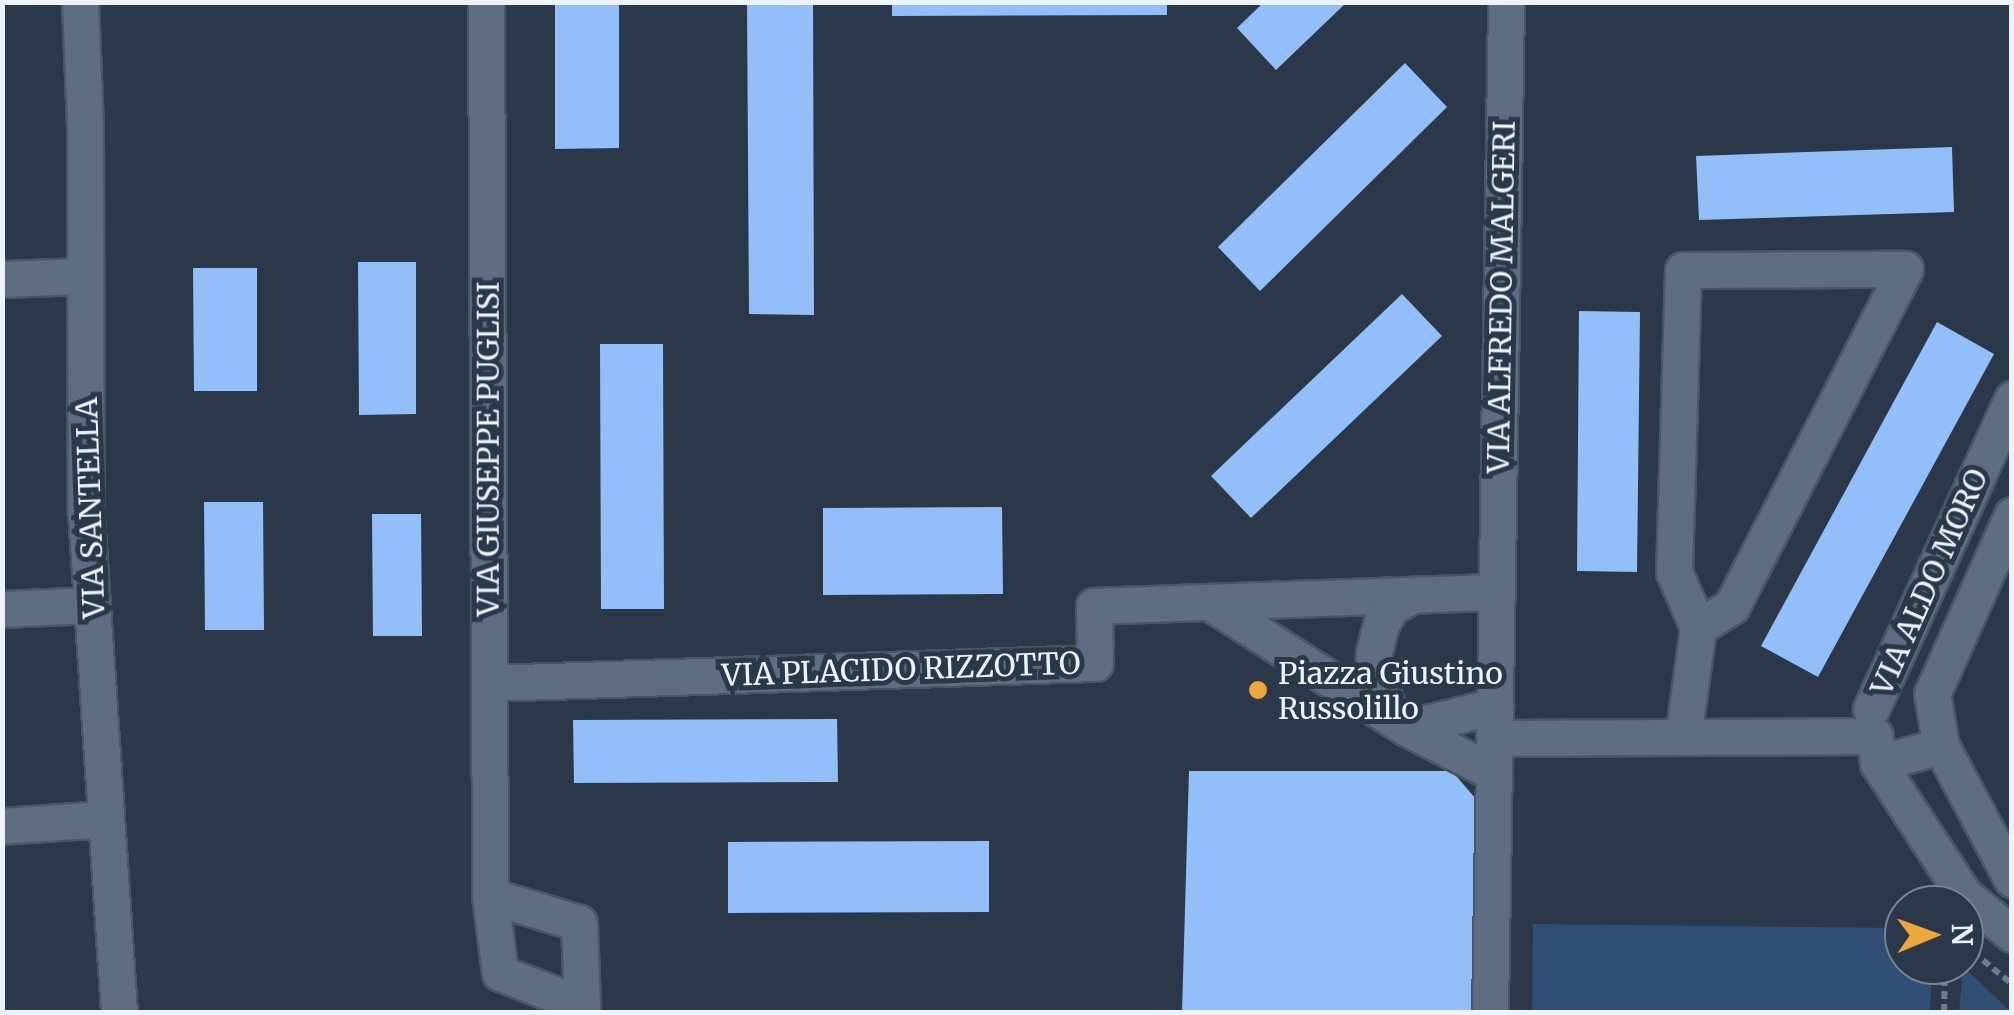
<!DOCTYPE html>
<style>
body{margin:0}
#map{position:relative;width:2014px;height:1015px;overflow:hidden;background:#2a384a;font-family:Merriweather,serif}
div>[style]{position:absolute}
.green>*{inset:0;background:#314f75}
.building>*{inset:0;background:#92bff9}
.path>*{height:6px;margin-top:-3px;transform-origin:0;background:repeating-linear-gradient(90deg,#707c8b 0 8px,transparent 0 13px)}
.roads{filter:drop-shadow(2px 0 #4a5666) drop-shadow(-2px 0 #4a5666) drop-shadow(0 2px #4a5666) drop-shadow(0 -2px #4a5666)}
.street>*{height:35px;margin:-17.5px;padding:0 17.5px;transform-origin:17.5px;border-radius:17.5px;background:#5e6d81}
.dots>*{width:28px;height:28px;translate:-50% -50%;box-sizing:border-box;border:5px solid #2a384a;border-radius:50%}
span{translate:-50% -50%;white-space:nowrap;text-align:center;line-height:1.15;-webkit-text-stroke:10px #2a384a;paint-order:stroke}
.street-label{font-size:30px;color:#eaf3fe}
.poi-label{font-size:30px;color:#eaf3fe}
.left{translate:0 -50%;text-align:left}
.frame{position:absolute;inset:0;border:5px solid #eaf3fe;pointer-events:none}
.north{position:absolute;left:1884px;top:885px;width:100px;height:100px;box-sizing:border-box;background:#2a384a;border:2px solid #778392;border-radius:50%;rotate:89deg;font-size:28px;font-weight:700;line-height:40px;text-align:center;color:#eaf3fe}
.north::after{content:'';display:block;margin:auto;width:35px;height:45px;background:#eda83b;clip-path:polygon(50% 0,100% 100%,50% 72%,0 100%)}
</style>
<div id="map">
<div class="green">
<div style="clip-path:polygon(1533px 924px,1904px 928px,1904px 965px,1932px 965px,1930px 1012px,1532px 1012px)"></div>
<div style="clip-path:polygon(1964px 961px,1969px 972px,2011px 1012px,1959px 1012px)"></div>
</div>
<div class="building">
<div style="clip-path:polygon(555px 2px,619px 2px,619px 148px,555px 149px)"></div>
<div style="clip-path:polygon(747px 2px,813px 2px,814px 315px,749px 314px)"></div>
<div style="clip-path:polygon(892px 2px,1167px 2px,1167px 15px,892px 16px)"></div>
<div style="clip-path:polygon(1264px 2px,1347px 2px,1276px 70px,1237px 28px)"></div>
<div style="clip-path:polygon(1405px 63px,1447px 107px,1260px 291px,1218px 247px)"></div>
<div style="clip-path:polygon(1952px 147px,1954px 212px,1699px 220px,1696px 156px)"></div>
<div style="clip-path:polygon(358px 262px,416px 262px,416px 414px,359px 415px)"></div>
<div style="clip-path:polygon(193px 268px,257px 268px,257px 391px,194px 391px)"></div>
<div style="clip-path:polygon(1402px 294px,1442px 336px,1251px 518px,1211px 476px)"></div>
<div style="clip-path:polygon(1579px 311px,1640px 312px,1637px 572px,1577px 571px)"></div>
<div style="clip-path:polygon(1937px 322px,1994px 354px,1818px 677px,1761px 646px)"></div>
<div style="clip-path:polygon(600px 344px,663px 344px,664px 609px,601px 609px)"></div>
<div style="clip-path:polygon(204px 502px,263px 502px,264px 630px,205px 630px)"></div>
<div style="clip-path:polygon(1002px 507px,1003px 594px,823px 595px,823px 508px)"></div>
<div style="clip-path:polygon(372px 514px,421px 514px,422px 636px,373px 636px)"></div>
<div style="clip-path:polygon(837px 719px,838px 782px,574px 783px,573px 720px)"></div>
<div style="clip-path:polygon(1189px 771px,1452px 771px,1493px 819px,1482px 1012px,1182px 1012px)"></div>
<div style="clip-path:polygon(989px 841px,989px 912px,728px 913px,728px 842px)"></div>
</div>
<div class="path">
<div style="left:1964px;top:951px;width:9px;rotate:6deg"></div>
<div style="left:1973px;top:952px;width:50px;rotate:39.4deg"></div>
<div style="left:1944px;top:1012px;width:47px;rotate:-88.8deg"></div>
</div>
<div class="roads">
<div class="street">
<div style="left:80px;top:2px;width:125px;rotate:87.7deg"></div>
<div style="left:85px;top:127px;width:386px;rotate:89.9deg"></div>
<div style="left:86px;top:513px;width:500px;rotate:86.22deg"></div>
<div style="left:486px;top:2px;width:894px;rotate:89.74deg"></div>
<div style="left:2px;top:279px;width:83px;rotate:-2.1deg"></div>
<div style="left:1209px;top:602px;width:235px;rotate:32.5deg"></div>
<div style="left:1407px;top:728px;width:91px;rotate:-14deg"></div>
<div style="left:2px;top:609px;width:90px;rotate:-2.5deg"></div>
<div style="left:489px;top:683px;width:606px;rotate:-1.89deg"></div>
<div style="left:1095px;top:663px;width:57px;rotate:-91deg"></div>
<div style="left:1094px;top:606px;width:402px;rotate:-2deg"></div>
<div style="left:1871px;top:709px;width:341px;rotate:-65.5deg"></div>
<div style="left:1393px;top:719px;width:53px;rotate:-112.2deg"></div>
<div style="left:1373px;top:670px;width:18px;rotate:-87deg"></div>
<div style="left:1374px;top:652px;width:29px;rotate:-76deg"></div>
<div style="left:1381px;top:624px;width:21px;rotate:-59deg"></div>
<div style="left:1392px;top:606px;width:24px;rotate:-28deg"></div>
<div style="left:1407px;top:728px;width:98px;rotate:27.3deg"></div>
<div style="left:1683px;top:737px;width:111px;rotate:-82.2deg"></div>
<div style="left:1698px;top:627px;width:60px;rotate:-113.6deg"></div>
<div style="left:1674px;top:572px;width:302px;rotate:-88.3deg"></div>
<div style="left:1683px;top:270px;width:222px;rotate:-0.3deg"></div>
<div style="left:1905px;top:269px;width:379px;rotate:117.2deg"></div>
<div style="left:1732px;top:606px;width:40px;rotate:148deg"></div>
<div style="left:1494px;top:738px;width:381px;rotate:-0.3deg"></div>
<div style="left:1875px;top:740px;width:23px;rotate:83deg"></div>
<div style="left:1878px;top:763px;width:158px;rotate:56.9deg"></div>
<div style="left:1964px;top:895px;width:62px;rotate:39.1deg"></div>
<div style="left:1941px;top:746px;width:151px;rotate:61.9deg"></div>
<div style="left:1878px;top:763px;width:65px;rotate:-15.1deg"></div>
<div style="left:1941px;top:746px;width:53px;rotate:-99.8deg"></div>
<div style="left:1932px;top:694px;width:196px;rotate:-65.9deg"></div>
<div style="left:2px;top:826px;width:104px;rotate:-3.9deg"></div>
<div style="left:490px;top:896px;width:93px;rotate:16.9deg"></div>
<div style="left:579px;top:923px;width:82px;rotate:87.9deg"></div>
<div style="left:582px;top:1005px;width:88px;rotate:-158.7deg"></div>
<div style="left:500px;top:973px;width:78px;rotate:-97.4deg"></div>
<div style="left:1490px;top:1012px;width:1010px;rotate:-89.09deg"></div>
</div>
</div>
<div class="dots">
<div style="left:1258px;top:690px;background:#eda83b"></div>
</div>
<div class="street-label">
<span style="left:1501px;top:297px;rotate:-89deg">VIA ALFREDO MALGERI</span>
<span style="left:488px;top:449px;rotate:-90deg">VIA GIUSEPPE PUGLISI</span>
<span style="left:90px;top:508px;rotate:-92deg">VIA SANTELLA</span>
<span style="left:1929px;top:582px;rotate:-66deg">VIA ALDO MORO</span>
<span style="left:901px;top:669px;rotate:-2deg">VIA PLACIDO RIZZOTTO</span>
</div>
<div class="poi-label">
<span class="left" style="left:1278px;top:690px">Piazza Giustino<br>Russolillo</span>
</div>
<div class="frame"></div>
<div class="north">N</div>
</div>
